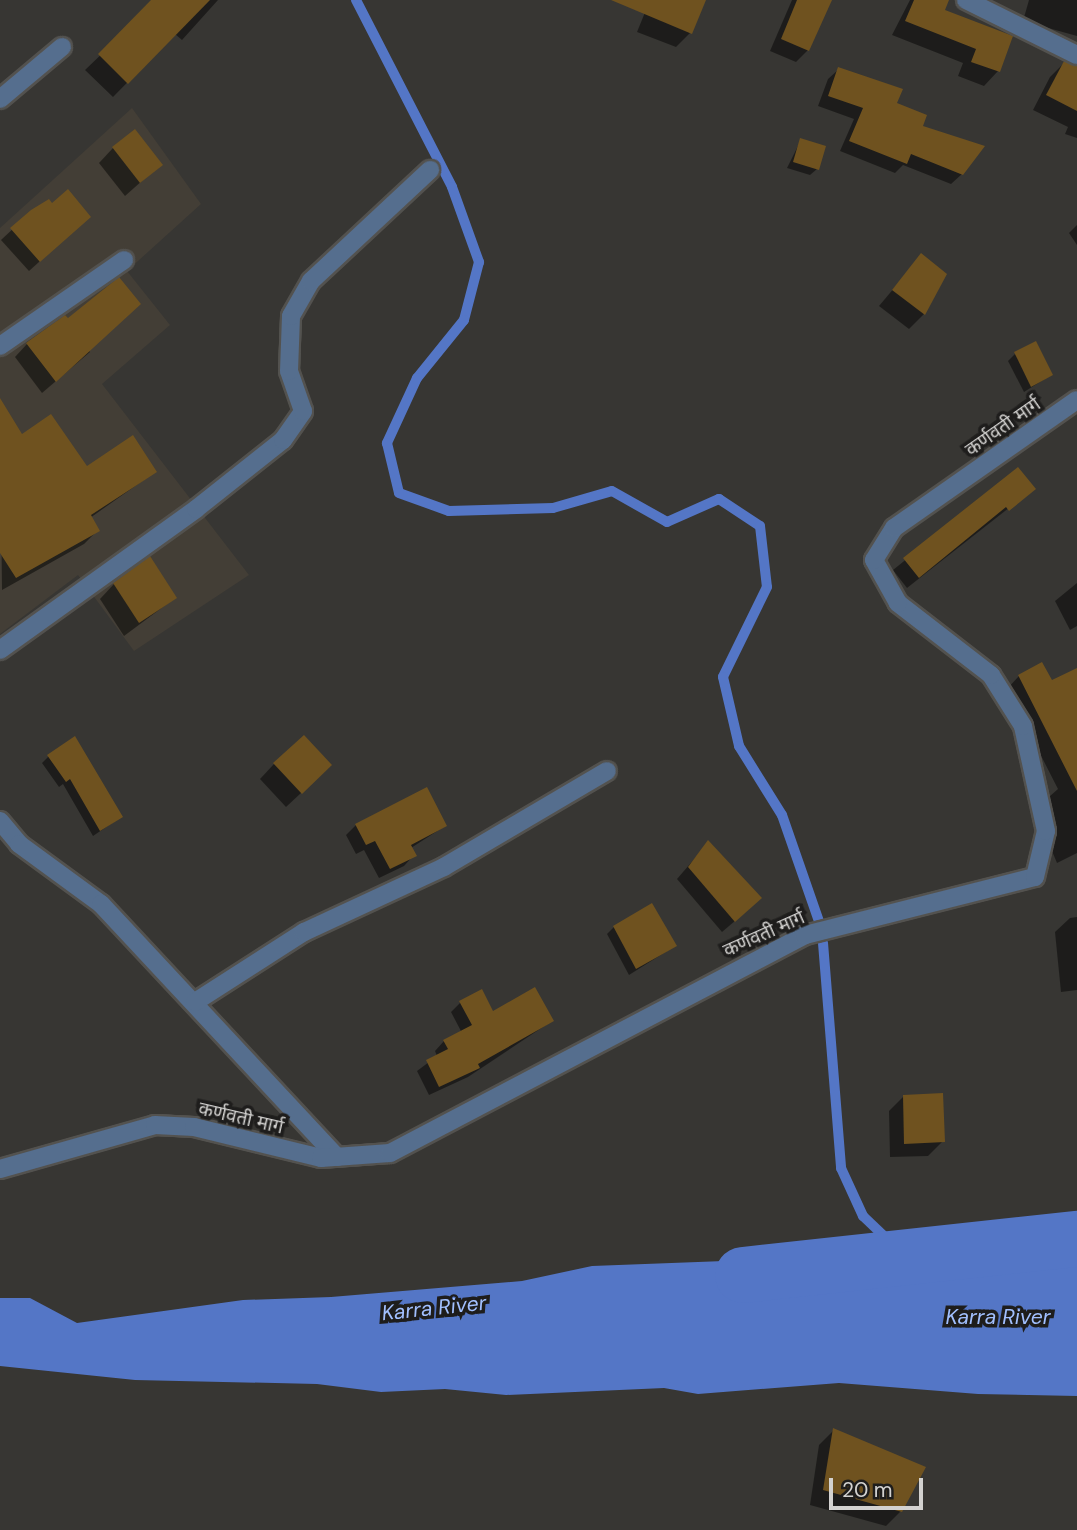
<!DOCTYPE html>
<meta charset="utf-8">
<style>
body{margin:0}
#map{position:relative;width:1077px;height:1530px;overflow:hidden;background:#373633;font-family:"DM Sans","Noto Sans Devanagari",sans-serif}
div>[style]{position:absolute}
.built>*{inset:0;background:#433e36}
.water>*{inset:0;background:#5476c6}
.shadow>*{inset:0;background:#0007}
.stream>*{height:10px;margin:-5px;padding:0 5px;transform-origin:5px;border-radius:5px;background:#5476c6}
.river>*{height:56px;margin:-28px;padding:0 28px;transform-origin:28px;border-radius:28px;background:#5476c6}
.building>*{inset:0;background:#6f521f}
.roads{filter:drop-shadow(2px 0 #53524f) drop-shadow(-2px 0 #53524f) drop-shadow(0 2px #53524f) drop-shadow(0 -2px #53524f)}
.minor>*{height:18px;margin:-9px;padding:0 9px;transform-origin:9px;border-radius:9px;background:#556e8e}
span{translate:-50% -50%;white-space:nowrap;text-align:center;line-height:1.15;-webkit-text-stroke:7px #1e1d1c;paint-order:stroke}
.street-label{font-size:19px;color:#d3d2d0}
.water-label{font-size:21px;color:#a2c0ff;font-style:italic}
.scale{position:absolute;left:829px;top:1478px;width:94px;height:32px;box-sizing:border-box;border:4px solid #d3d2d0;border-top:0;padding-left:9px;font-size:21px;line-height:24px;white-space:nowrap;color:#d3d2d0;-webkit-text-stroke:5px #1e1d1c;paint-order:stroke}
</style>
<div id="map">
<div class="built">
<div style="clip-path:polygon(132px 108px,201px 204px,127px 271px,170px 325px,102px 384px,249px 575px,134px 651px,78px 575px,0 634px,0 228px)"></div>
</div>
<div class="water">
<div style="clip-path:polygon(1077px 1228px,1077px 1396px,978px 1394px,839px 1383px,698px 1394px,664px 1388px,506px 1395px,445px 1389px,381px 1392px,317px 1384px,135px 1380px,0 1366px,0 1298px,30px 1298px,77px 1323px,243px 1300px,331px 1297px,522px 1281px,592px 1266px,805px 1258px,829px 1273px,849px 1272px,870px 1255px)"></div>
</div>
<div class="shadow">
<div style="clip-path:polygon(158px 0,218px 0,182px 40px,175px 34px,113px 97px,85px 70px)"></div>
<div style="clip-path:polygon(650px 0,704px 0,690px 33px,676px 47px,637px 32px)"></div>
<div style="clip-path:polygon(792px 0,830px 0,808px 50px,796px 62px,770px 51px)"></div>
<div style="clip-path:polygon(910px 0,940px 0,943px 11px,998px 71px,984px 86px,958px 76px,963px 63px,892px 35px)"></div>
<div style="clip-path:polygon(1029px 0,1077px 0,1077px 36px,1023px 21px)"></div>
<div style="clip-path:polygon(1064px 63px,1077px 69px,1077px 138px,1065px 134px,1068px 127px,1033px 110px,1050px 77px)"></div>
<div style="clip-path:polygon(839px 69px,895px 104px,962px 174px,951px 184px,903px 165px,895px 173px,840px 151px,854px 119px,818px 106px,828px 79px)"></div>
<div style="clip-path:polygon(801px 140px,817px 169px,810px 175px,787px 168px)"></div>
<div style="clip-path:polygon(113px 148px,161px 164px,125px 196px,99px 163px)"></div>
<div style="clip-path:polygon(32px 211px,78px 227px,29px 271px,1px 240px)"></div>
<div style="clip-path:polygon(1077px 225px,1077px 245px,1069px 233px)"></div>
<div style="clip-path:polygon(921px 256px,945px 274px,924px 314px,909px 329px,879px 306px)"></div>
<div style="clip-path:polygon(27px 344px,87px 348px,90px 352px,42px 393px,15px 357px)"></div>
<div style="clip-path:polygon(1015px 354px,1051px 375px,1024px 392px,1008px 361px)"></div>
<div style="clip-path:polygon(0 417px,22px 436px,86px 468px,155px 472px,90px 518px,98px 530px,84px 544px,2px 590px)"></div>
<div style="clip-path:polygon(1018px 469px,1033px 489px,907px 588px,893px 570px)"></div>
<div style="clip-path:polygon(1077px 583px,1077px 626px,1070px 630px,1055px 601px)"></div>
<div style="clip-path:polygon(114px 584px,175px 598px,124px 636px,100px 599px)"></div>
<div style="clip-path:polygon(1019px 676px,1051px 682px,1077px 698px,1077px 853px,1057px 863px,1044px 832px,1041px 804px,1058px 789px,1007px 689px)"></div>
<div style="clip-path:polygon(49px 756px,121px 817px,93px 836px,63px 784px,59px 787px,42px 763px)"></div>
<div style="clip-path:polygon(274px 764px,315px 780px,286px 807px,260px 779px)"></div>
<div style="clip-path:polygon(356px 825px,445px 826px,411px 848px,414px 855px,404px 866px,379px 878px,364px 850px,356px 854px,346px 835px)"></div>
<div style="clip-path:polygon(708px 843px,749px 909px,722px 932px,677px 879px)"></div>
<div style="clip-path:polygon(1077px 917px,1077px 990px,1061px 992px,1055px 932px,1070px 918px)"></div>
<div style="clip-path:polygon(614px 927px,675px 946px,629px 975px,607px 934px)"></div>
<div style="clip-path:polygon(460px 1003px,493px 1013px,552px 1021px,468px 1077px,429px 1095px,417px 1071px,437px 1056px,435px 1051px,444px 1041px,462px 1033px,451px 1012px)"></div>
<div style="clip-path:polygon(903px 1097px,943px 1141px,928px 1156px,890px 1157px,889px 1111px)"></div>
<div style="clip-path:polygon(834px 1430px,901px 1511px,886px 1526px,810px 1505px,819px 1445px)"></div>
</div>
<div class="stream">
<div style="left:356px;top:0;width:210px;rotate:62.8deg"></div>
<div style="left:452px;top:187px;width:80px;rotate:70.2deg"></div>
<div style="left:479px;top:262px;width:60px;rotate:104.5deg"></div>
<div style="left:464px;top:320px;width:75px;rotate:129deg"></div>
<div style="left:417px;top:378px;width:72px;rotate:114.8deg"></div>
<div style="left:387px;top:443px;width:51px;rotate:76.5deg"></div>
<div style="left:399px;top:493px;width:53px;rotate:19.8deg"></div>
<div style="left:449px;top:511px;width:104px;rotate:-1.7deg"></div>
<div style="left:553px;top:508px;width:61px;rotate:-16.1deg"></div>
<div style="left:612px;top:491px;width:63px;rotate:29.4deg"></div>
<div style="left:667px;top:522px;width:57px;rotate:-23.9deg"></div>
<div style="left:719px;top:499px;width:49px;rotate:33.4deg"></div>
<div style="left:760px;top:526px;width:61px;rotate:83.5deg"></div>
<div style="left:767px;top:587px;width:100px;rotate:116.1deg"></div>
<div style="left:723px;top:677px;width:71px;rotate:76.9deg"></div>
<div style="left:739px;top:746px;width:81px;rotate:58.1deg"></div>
<div style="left:782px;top:815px;width:112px;rotate:70.8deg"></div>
<div style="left:823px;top:943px;width:226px;rotate:85.4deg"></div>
<div style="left:841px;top:1168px;width:53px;rotate:65.4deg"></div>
<div style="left:863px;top:1216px;width:61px;rotate:43.7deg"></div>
</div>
<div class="river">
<div style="left:743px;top:1275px;width:336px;rotate:-6.2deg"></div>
</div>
<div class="building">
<div style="clip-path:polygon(151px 0,210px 0,128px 84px,98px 54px)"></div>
<div style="clip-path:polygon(611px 0,706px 0,692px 34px)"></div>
<div style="clip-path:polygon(797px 0,832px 0,809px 51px,781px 39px)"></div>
<div style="clip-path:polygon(914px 0,949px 0,945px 10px,1013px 36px,1000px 72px,971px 62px,976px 49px,905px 21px)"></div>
<div style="clip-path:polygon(1064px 61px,1077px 66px,1077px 111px,1046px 95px)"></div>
<div style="clip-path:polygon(838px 67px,903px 89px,897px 103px,927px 115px,923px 126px,985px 146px,963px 175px,911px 154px,907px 164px,849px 141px,863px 108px,828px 96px)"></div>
<div style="clip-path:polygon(135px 129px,163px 165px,140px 183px,112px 147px)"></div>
<div style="clip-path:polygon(800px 138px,826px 146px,819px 170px,793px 162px)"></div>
<div style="clip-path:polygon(68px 189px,91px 217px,40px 262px,10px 228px,31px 210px,49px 199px,52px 203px)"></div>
<div style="clip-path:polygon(921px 253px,947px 274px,925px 315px,892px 290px)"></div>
<div style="clip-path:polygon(119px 277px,141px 304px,56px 382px,26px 343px,65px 315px,68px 318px)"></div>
<div style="clip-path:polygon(1036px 341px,1053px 375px,1031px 387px,1014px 352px)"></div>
<div style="clip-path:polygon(0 398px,22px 434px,51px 414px,87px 466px,133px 435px,157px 472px,91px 515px,100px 531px,16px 578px,0 553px)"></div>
<div style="clip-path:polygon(1018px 467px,1036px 489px,1009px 511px,1006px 507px,919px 578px,903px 558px)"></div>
<div style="clip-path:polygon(150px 556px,177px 598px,139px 623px,113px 583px)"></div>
<div style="clip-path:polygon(1042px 662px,1052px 680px,1077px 668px,1077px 791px,1018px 675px)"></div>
<div style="clip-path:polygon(304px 735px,332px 765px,302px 794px,273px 763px)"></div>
<div style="clip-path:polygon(75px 736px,123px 817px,100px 831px,70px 779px,66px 782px,47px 755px)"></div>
<div style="clip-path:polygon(427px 787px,447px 826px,411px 845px,417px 856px,390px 869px,375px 841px,366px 845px,355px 824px)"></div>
<div style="clip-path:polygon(708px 840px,762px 898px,735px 922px,688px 867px)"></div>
<div style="clip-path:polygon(652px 903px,677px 946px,636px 969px,613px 926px)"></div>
<div style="clip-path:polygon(535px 987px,554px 1021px,478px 1064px,480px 1068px,439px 1087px,426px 1060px,448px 1049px,443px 1040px,472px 1025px,459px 1001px,482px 989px,493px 1011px)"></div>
<div style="clip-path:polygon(943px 1093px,945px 1142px,904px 1144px,903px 1095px)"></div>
<div style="clip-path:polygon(833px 1428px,926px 1467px,902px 1512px,823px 1490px)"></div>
</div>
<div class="roads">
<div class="minor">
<div style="left:966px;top:0;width:124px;rotate:26.4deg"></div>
<div style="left:0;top:99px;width:81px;rotate:-40deg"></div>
<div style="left:0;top:346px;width:151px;rotate:-34.7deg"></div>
<div style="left:0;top:650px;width:241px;rotate:-35.7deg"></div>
<div style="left:196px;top:509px;width:111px;rotate:-38.4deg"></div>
<div style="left:283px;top:440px;width:35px;rotate:-55deg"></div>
<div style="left:303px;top:411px;width:42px;rotate:-109.3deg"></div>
<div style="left:289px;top:371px;width:55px;rotate:-87.9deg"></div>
<div style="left:291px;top:316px;width:40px;rotate:-60.3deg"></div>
<div style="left:311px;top:281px;width:163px;rotate:-43deg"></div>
<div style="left:0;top:821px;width:30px;rotate:50deg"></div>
<div style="left:19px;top:844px;width:102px;rotate:36.2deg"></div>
<div style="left:101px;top:904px;width:346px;rotate:47deg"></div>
<div style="left:195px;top:1002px;width:130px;rotate:-32.7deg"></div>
<div style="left:304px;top:932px;width:154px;rotate:-24.9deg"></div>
<div style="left:444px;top:867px;width:189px;rotate:-30.5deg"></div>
<div style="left:0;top:1169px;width:161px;rotate:-15.8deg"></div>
<div style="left:155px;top:1125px;width:39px;rotate:3deg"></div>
<div style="left:194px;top:1127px;width:131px;rotate:13.7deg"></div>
<div style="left:321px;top:1158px;width:69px;rotate:-4.1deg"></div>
<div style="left:390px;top:1153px;width:469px;rotate:-27.7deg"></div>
<div style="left:805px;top:935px;width:237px;rotate:-14.2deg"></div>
<div style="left:1035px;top:877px;width:47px;rotate:-76.6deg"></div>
<div style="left:1046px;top:831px;width:107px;rotate:-102.4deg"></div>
<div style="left:1023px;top:726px;width:60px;rotate:-122.1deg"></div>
<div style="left:991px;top:675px;width:118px;rotate:-142.3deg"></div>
<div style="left:898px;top:603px;width:49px;rotate:-119.2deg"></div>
<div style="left:874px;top:560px;width:38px;rotate:-58deg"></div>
<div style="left:894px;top:528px;width:223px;rotate:-35deg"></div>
</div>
</div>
<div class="street-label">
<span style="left:1003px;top:427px;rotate:-35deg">कर्णवती मार्ग</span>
<span style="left:764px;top:934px;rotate:-24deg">कर्णवती मार्ग</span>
<span style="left:241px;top:1118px;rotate:13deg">कर्णवती मार्ग</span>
</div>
<div class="water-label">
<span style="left:434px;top:1308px;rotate:-6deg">Karra River</span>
<span style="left:998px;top:1317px">Karra River</span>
</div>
<div class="scale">20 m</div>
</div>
